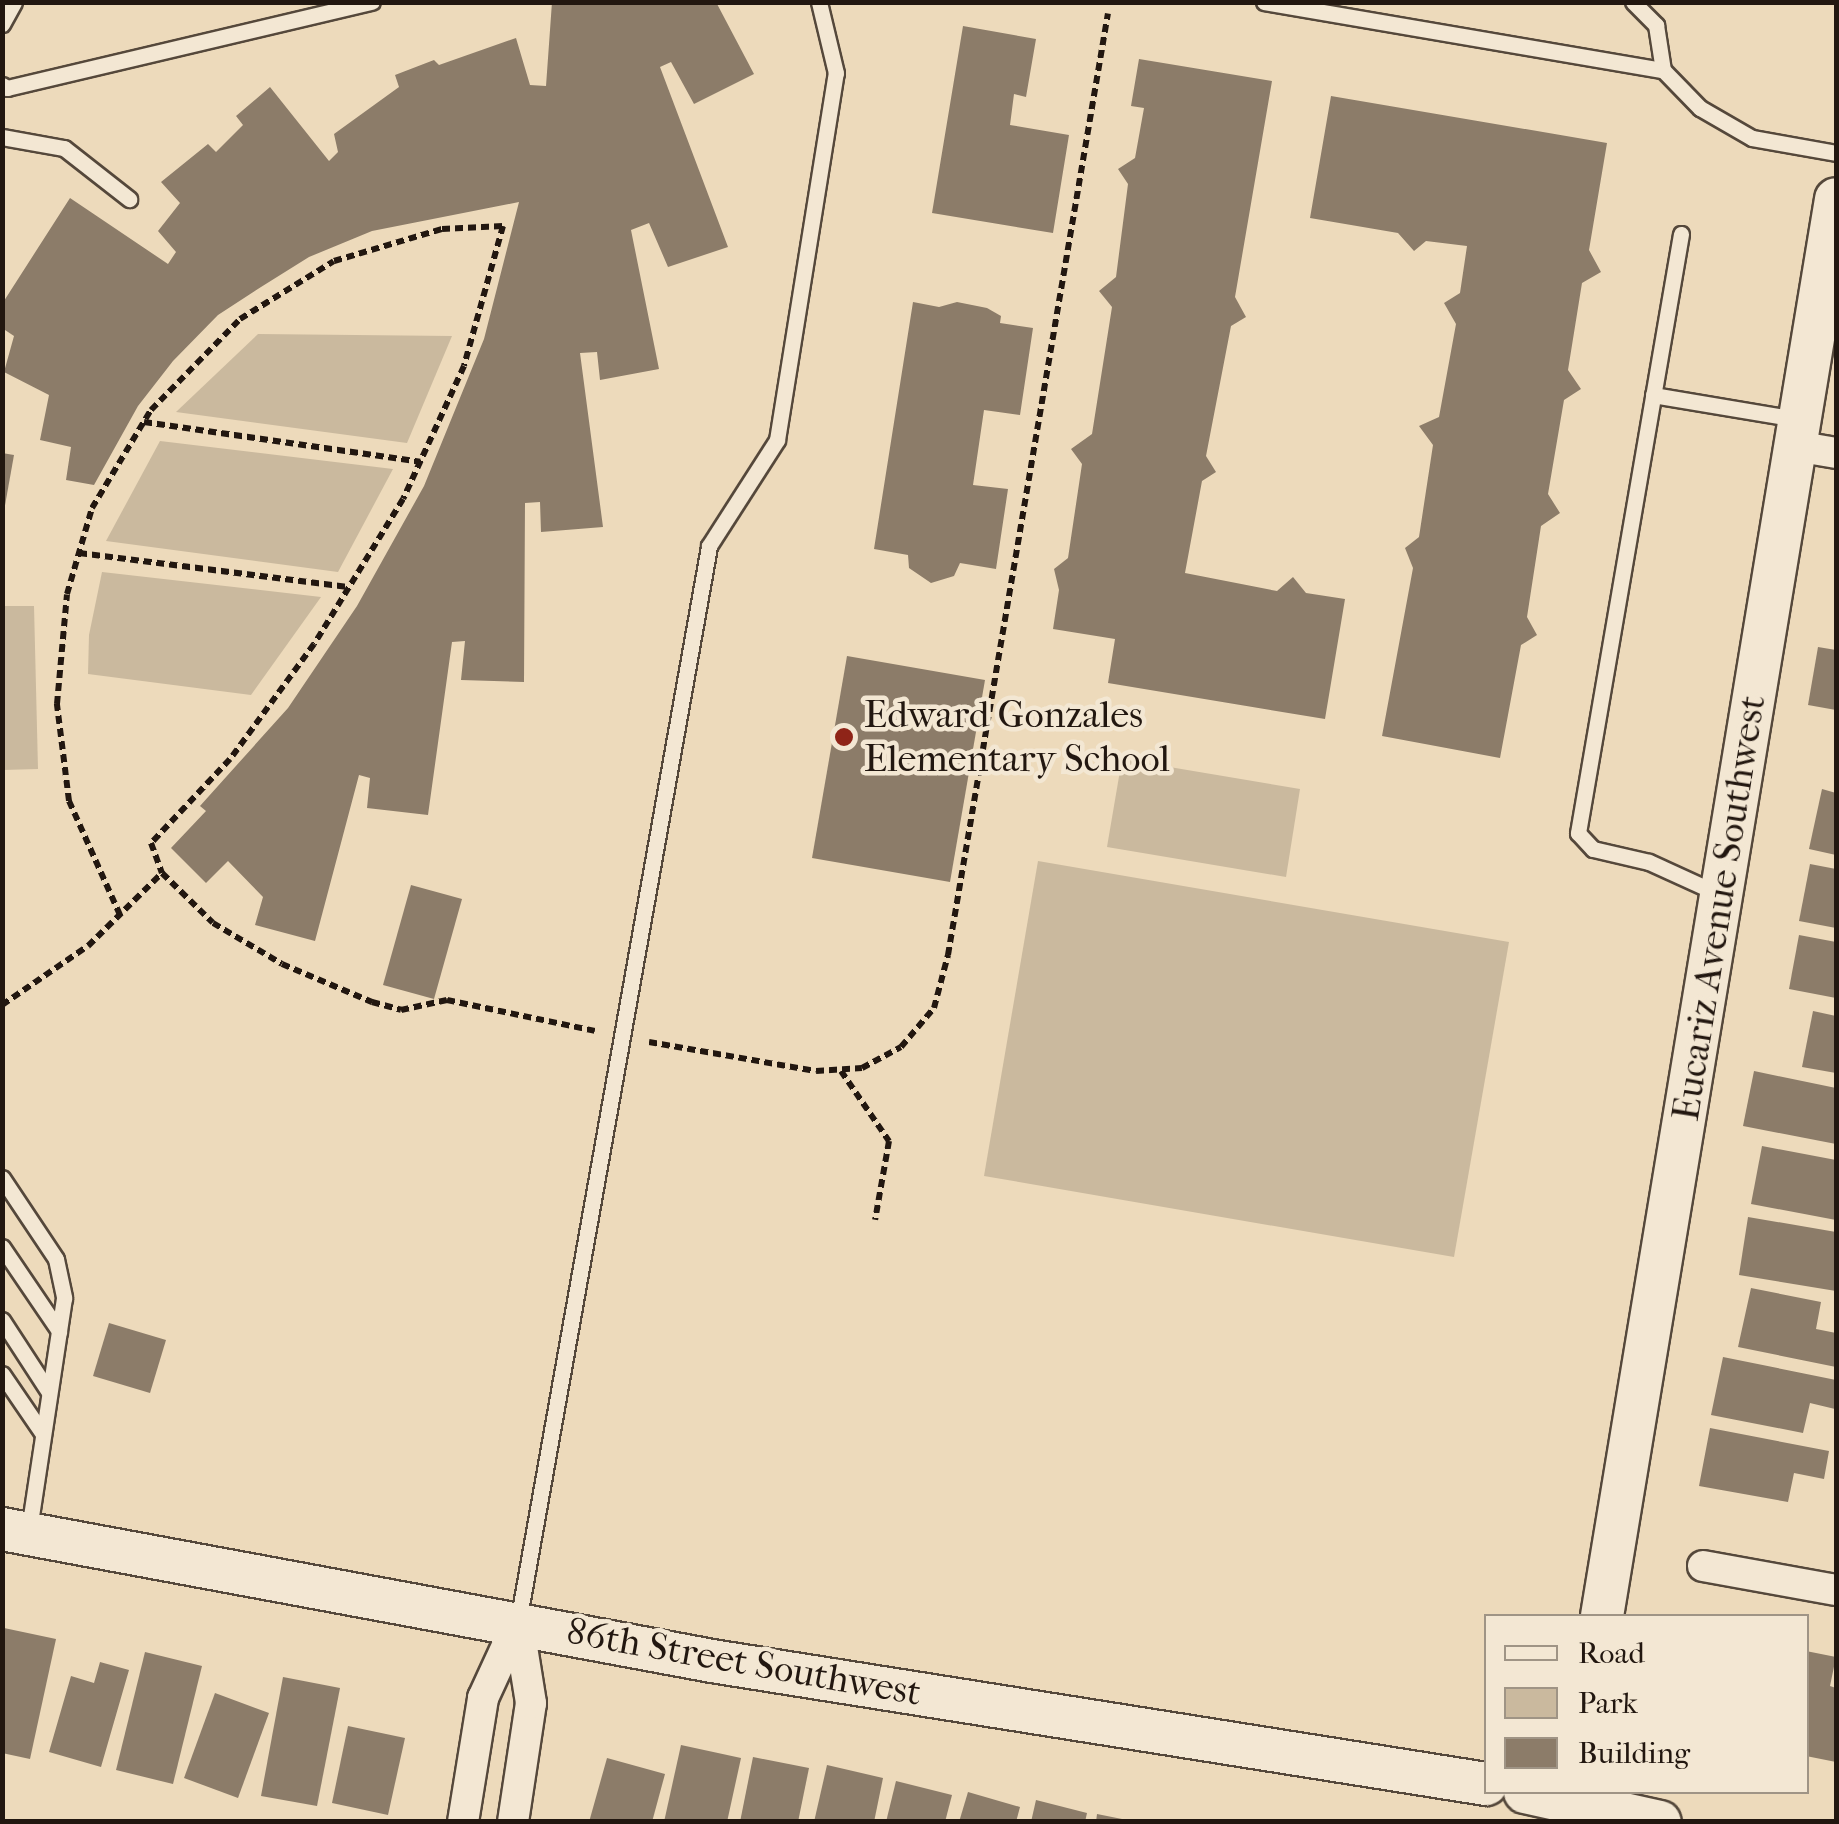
<!DOCTYPE html>
<style>
body{margin:0}
#map{position:relative;width:1839px;height:1824px;overflow:hidden;background:#eddabb;font-family:"IM FELL French Canon",serif}
div>[style]{position:absolute}
.green>*{inset:0;background:#cab99e}
.building>*{inset:0;background:#8c7c69}
.path>*{height:6px;margin-top:-3px;transform-origin:0;background:repeating-linear-gradient(90deg,#221710 0 8px,transparent 0 13px)}
.roads{filter:drop-shadow(2px 0 #55483b) drop-shadow(-2px 0 #55483b) drop-shadow(0 2px #55483b) drop-shadow(0 -2px #55483b)}
.lane>*{height:15px;margin:-7.5px;padding:0 7.5px;transform-origin:7.5px;border-radius:7.5px;background:#f3e7d3}
.street>*{height:30px;margin:-15px;padding:0 15px;transform-origin:15px;border-radius:15px;background:#f3e7d3}
.secondary>*{height:42px;margin:-21px;padding:0 21px;transform-origin:21px;border-radius:21px;background:#f3e7d3}
.dots>*{width:28px;height:28px;translate:-50% -50%;box-sizing:border-box;border:5px solid #f3e7d3;border-radius:50%}
span{translate:-50% -50%;white-space:nowrap;text-align:center;line-height:1.15;-webkit-text-stroke:9px #f3e7d3;paint-order:stroke}
.poi-label{font-size:38px;color:#221710}
.left{translate:0 -50%;text-align:left}
.street-label{font-size:38px;color:#221710}
.frame{position:absolute;inset:0;border:5px solid #221710;pointer-events:none}
.legend{position:absolute;left:1484px;top:1614px;width:325px;height:180px;box-sizing:border-box;background:#f3e7d3;border:2px solid #9f9485;margin:0;padding:12px 18px;list-style:none;font-size:30px;color:#221710}
.legend li{display:flex;align-items:center;gap:20px;height:50px}
.legend b{width:50px;border:2px solid #9f9485}
</style>
<div id="map">
<div class="green">
<div style="clip-path:polygon(258px 334px,452px 336px,407px 443px,176px 412px)"></div>
<div style="clip-path:polygon(160px 441px,393px 469px,338px 572px,106px 541px)"></div>
<div style="clip-path:polygon(102px 572px,321px 597px,251px 695px,88px 674px,89px 635px)"></div>
<div style="clip-path:polygon(3px 606px,34px 606px,38px 769px,3px 770px)"></div>
<div style="clip-path:polygon(1122px 759px,1300px 789px,1286px 877px,1107px 847px)"></div>
<div style="clip-path:polygon(1038px 861px,1509px 942px,1454px 1257px,984px 1176px)"></div>
</div>
<div class="building">
<div style="clip-path:polygon(552px 2px,716px 2px,754px 74px,694px 104px,671px 62px,660px 67px,728px 247px,668px 267px,649px 223px,631px 230px,659px 369px,600px 380px,597px 352px,580px 353px,603px 527px,541px 532px,540px 502px,525px 503px,524px 682px,461px 680px,465px 641px,452px 642px,428px 815px,367px 808px,370px 778px,359px 775px,315px 941px,255px 925px,263px 897px,228px 861px,206px 883px,171px 848px,206px 811px,200px 806px,288px 708px,357px 606px,424px 486px,484px 339px,519px 202px,372px 231px,309px 257px,261px 287px,218px 315px,173px 361px,138px 406px,94px 485px,66px 480px,71px 447px,40px 440px,49px 395px,4px 372px,14px 336px,2px 328px,2px 304px,70px 198px,168px 264px,176px 252px,158px 231px,180px 203px,161px 182px,208px 144px,216px 152px,243px 125px,236px 116px,270px 87px,329px 161px,338px 152px,334px 134px,399px 87px,395px 75px,434px 60px,439px 65px,516px 38px,530px 85px,546px 86px)"></div>
<div style="clip-path:polygon(963px 26px,1036px 39px,1026px 97px,1014px 94px,1010px 125px,1069px 135px,1053px 233px,932px 213px)"></div>
<div style="clip-path:polygon(1139px 59px,1272px 81px,1235px 297px,1246px 317px,1231px 326px,1206px 456px,1216px 472px,1202px 481px,1185px 573px,1277px 591px,1293px 577px,1306px 593px,1345px 599px,1325px 719px,1108px 683px,1115px 639px,1053px 629px,1059px 590px,1054px 569px,1068px 558px,1082px 464px,1071px 449px,1092px 434px,1112px 307px,1099px 291px,1116px 277px,1128px 184px,1118px 169px,1135px 158px,1144px 108px,1131px 106px)"></div>
<div style="clip-path:polygon(1331px 96px,1607px 143px,1589px 250px,1601px 272px,1582px 283px,1568px 370px,1581px 389px,1564px 400px,1548px 494px,1560px 513px,1541px 526px,1527px 617px,1537px 635px,1521px 645px,1500px 758px,1382px 736px,1413px 568px,1405px 548px,1419px 537px,1433px 445px,1419px 426px,1439px 417px,1456px 324px,1444px 303px,1460px 293px,1467px 246px,1426px 241px,1414px 251px,1398px 233px,1310px 218px)"></div>
<div style="clip-path:polygon(913px 302px,939px 307px,957px 302px,987px 308px,1001px 316px,1000px 323px,1033px 328px,1020px 415px,984px 410px,973px 485px,1008px 489px,996px 569px,960px 563px,954px 576px,931px 583px,909px 568px,908px 555px,874px 549px)"></div>
<div style="clip-path:polygon(2px 453px,14px 455px,4px 511px,2px 510px)"></div>
<div style="clip-path:polygon(1818px 647px,1836px 650px,1836px 710px,1808px 705px)"></div>
<div style="clip-path:polygon(847px 656px,985px 680px,950px 882px,812px 858px)"></div>
<div style="clip-path:polygon(1822px 789px,1836px 793px,1836px 855px,1809px 849px)"></div>
<div style="clip-path:polygon(1810px 864px,1836px 869px,1836px 928px,1799px 921px)"></div>
<div style="clip-path:polygon(411px 885px,462px 899px,434px 999px,383px 985px)"></div>
<div style="clip-path:polygon(1799px 935px,1836px 942px,1836px 998px,1789px 989px)"></div>
<div style="clip-path:polygon(1813px 1011px,1836px 1016px,1836px 1073px,1802px 1067px)"></div>
<div style="clip-path:polygon(1754px 1071px,1836px 1088px,1836px 1144px,1743px 1126px)"></div>
<div style="clip-path:polygon(1762px 1146px,1836px 1160px,1836px 1220px,1751px 1204px)"></div>
<div style="clip-path:polygon(1748px 1217px,1836px 1232px,1836px 1291px,1739px 1275px)"></div>
<div style="clip-path:polygon(1751px 1288px,1821px 1302px,1816px 1329px,1836px 1333px,1836px 1367px,1738px 1347px)"></div>
<div style="clip-path:polygon(109px 1323px,166px 1340px,150px 1393px,93px 1376px)"></div>
<div style="clip-path:polygon(1723px 1357px,1836px 1380px,1835px 1409px,1810px 1403px,1803px 1433px,1711px 1415px)"></div>
<div style="clip-path:polygon(1710px 1428px,1829px 1451px,1824px 1479px,1794px 1473px,1788px 1502px,1699px 1486px)"></div>
<div style="clip-path:polygon(4px 1628px,56px 1639px,30px 1759px,2px 1753px)"></div>
<div style="clip-path:polygon(1806px 1651px,1836px 1657px,1830px 1686px,1836px 1688px,1836px 1762px,1806px 1756px)"></div>
<div style="clip-path:polygon(145px 1652px,202px 1666px,173px 1784px,116px 1770px)"></div>
<div style="clip-path:polygon(100px 1662px,129px 1670px,101px 1767px,49px 1752px,71px 1676px,94px 1683px)"></div>
<div style="clip-path:polygon(283px 1677px,340px 1688px,317px 1806px,261px 1796px)"></div>
<div style="clip-path:polygon(215px 1693px,269px 1713px,238px 1798px,184px 1778px)"></div>
<div style="clip-path:polygon(348px 1726px,405px 1738px,388px 1815px,332px 1803px)"></div>
<div style="clip-path:polygon(681px 1745px,741px 1758px,727px 1822px,664px 1822px)"></div>
<div style="clip-path:polygon(753px 1757px,809px 1768px,798px 1822px,740px 1822px)"></div>
<div style="clip-path:polygon(607px 1758px,665px 1774px,652px 1822px,589px 1822px)"></div>
<div style="clip-path:polygon(827px 1765px,883px 1778px,874px 1822px,814px 1822px)"></div>
<div style="clip-path:polygon(896px 1781px,952px 1795px,945px 1822px,886px 1822px)"></div>
<div style="clip-path:polygon(968px 1792px,1020px 1807px,1016px 1822px,959px 1822px)"></div>
<div style="clip-path:polygon(1036px 1800px,1087px 1813px,1085px 1822px,1031px 1822px)"></div>
<div style="clip-path:polygon(1097px 1814px,1127px 1820px,1127px 1822px,1096px 1822px)"></div>
</div>
<div class="path">
<div style="left:144px;top:422px;width:279px;rotate:8.2deg"></div>
<div style="left:79px;top:553px;width:271px;rotate:7.2deg"></div>
<div style="left:120px;top:915px;width:125px;rotate:-114.1deg"></div>
<div style="left:69px;top:801px;width:98px;rotate:-97.1deg"></div>
<div style="left:57px;top:704px;width:110px;rotate:-84.8deg"></div>
<div style="left:67px;top:594px;width:90px;rotate:-73.8deg"></div>
<div style="left:92px;top:508px;width:114px;rotate:-59deg"></div>
<div style="left:151px;top:410px;width:127px;rotate:-45.6deg"></div>
<div style="left:240px;top:319px;width:110px;rotate:-31.7deg"></div>
<div style="left:334px;top:261px;width:113px;rotate:-16.5deg"></div>
<div style="left:442px;top:229px;width:61px;rotate:-2.8deg"></div>
<div style="left:503px;top:226px;width:145px;rotate:105.6deg"></div>
<div style="left:464px;top:366px;width:146px;rotate:114.6deg"></div>
<div style="left:403px;top:499px;width:170px;rotate:121.5deg"></div>
<div style="left:314px;top:644px;width:142px;rotate:126.1deg"></div>
<div style="left:230px;top:759px;width:115px;rotate:133.2deg"></div>
<div style="left:151px;top:843px;width:32px;rotate:70deg"></div>
<div style="left:2px;top:1005px;width:104px;rotate:-34.5deg"></div>
<div style="left:88px;top:946px;width:104px;rotate:-44.6deg"></div>
<div style="left:162px;top:873px;width:71px;rotate:44.4deg"></div>
<div style="left:213px;top:923px;width:80px;rotate:30.7deg"></div>
<div style="left:282px;top:964px;width:98px;rotate:22.9deg"></div>
<div style="left:372px;top:1002px;width:30px;rotate:15deg"></div>
<div style="left:401px;top:1010px;width:47px;rotate:-12.3deg"></div>
<div style="left:447px;top:1000px;width:151px;rotate:11.8deg"></div>
<div style="left:649px;top:1042px;width:169px;rotate:9.9deg"></div>
<div style="left:816px;top:1071px;width:46px;rotate:-3.7deg"></div>
<div style="left:862px;top:1068px;width:44px;rotate:-28.3deg"></div>
<div style="left:901px;top:1047px;width:51px;rotate:-49.8deg"></div>
<div style="left:934px;top:1008px;width:55px;rotate:-75.2deg"></div>
<div style="left:948px;top:955px;width:955px;rotate:-80.36deg"></div>
<div style="left:841px;top:1071px;width:85px;rotate:55.6deg"></div>
<div style="left:889px;top:1141px;width:80px;rotate:100deg"></div>
</div>
<div class="roads">
<div class="lane">
<div style="left:1264px;top:2px;width:405px;rotate:9.7deg"></div>
<div style="left:1663px;top:70px;width:53px;rotate:45.8deg"></div>
<div style="left:1700px;top:108px;width:60px;rotate:30deg"></div>
<div style="left:1752px;top:138px;width:85px;rotate:10.1deg"></div>
<div style="left:1633px;top:2px;width:33px;rotate:45deg"></div>
<div style="left:1656px;top:25px;width:46px;rotate:81.2deg"></div>
<div style="left:2px;top:24px;width:25px;rotate:-61deg"></div>
<div style="left:2px;top:85px;width:6px;rotate:31deg"></div>
<div style="left:7px;top:88px;width:375px;rotate:-13.3deg"></div>
<div style="left:2px;top:137px;width:63px;rotate:10.1deg"></div>
<div style="left:64px;top:148px;width:83px;rotate:38.1deg"></div>
<div style="left:1681px;top:234px;width:608px;rotate:99.76deg"></div>
<div style="left:1578px;top:833px;width:22px;rotate:47deg"></div>
<div style="left:1593px;top:849px;width:57px;rotate:13.1deg"></div>
<div style="left:1649px;top:862px;width:75px;rotate:24.5deg"></div>
<div style="left:1653px;top:395px;width:146px;rotate:9.5deg"></div>
<div style="left:2px;top:1178px;width:97px;rotate:56.3deg"></div>
<div style="left:56px;top:1259px;width:40px;rotate:78deg"></div>
<div style="left:64px;top:1298px;width:234px;rotate:98.6deg"></div>
<div style="left:2px;top:1247px;width:102px;rotate:55.8deg"></div>
<div style="left:2px;top:1320px;width:86px;rotate:56.9deg"></div>
<div style="left:2px;top:1374px;width:73px;rotate:55.7deg"></div>
<div style="left:518px;top:1622px;width:1093px;rotate:-79.93deg"></div>
<div style="left:709px;top:546px;width:126px;rotate:-57.3deg"></div>
<div style="left:777px;top:440px;width:372px;rotate:-80.9deg"></div>
<div style="left:836px;top:73px;width:73px;rotate:-103.5deg"></div>
</div>
<div class="street">
<div style="left:1795px;top:446px;width:42px;rotate:9.7deg"></div>
<div style="left:1703px;top:1566px;width:135px;rotate:10.2deg"></div>
<div style="left:463px;top:1822px;width:126px;rotate:-80.8deg"></div>
<div style="left:483px;top:1698px;width:84px;rotate:-65.3deg"></div>
<div style="left:513px;top:1822px;width:120px;rotate:-81.4deg"></div>
<div style="left:531px;top:1703px;width:82px;rotate:-99.1deg"></div>
</div>
<div class="secondary">
<div style="left:2px;top:1529px;width:722px;rotate:10.53deg"></div>
<div style="left:712px;top:1661px;width:784px;rotate:9.03deg"></div>
<div style="left:1602px;top:1616px;width:1436px;rotate:-80.62deg"></div>
<div style="left:1525px;top:1792px;width:138px;rotate:12.5deg"></div>
</div>
</div>
<div class="dots">
<div style="left:844px;top:737px;background:#8f2418"></div>
</div>
<div class="poi-label">
<span class="left" style="left:864px;top:737px">Edward Gonzales<br>Elementary School</span>
</div>
<div class="street-label">
<span style="left:1719px;top:908px;rotate:-81deg">Eucariz Avenue Southwest</span>
<span style="left:744px;top:1662px;rotate:10deg">86th Street Southwest</span>
</div>
<div class="frame"></div>
<ul class="legend">
<li><b style="height:12px;background:#f3e7d3"></b>Road</li>
<li><b style="height:28px;background:#cab99e"></b>Park</li>
<li><b style="height:28px;background:#8c7c69"></b>Building</li>
</ul>
</div>
